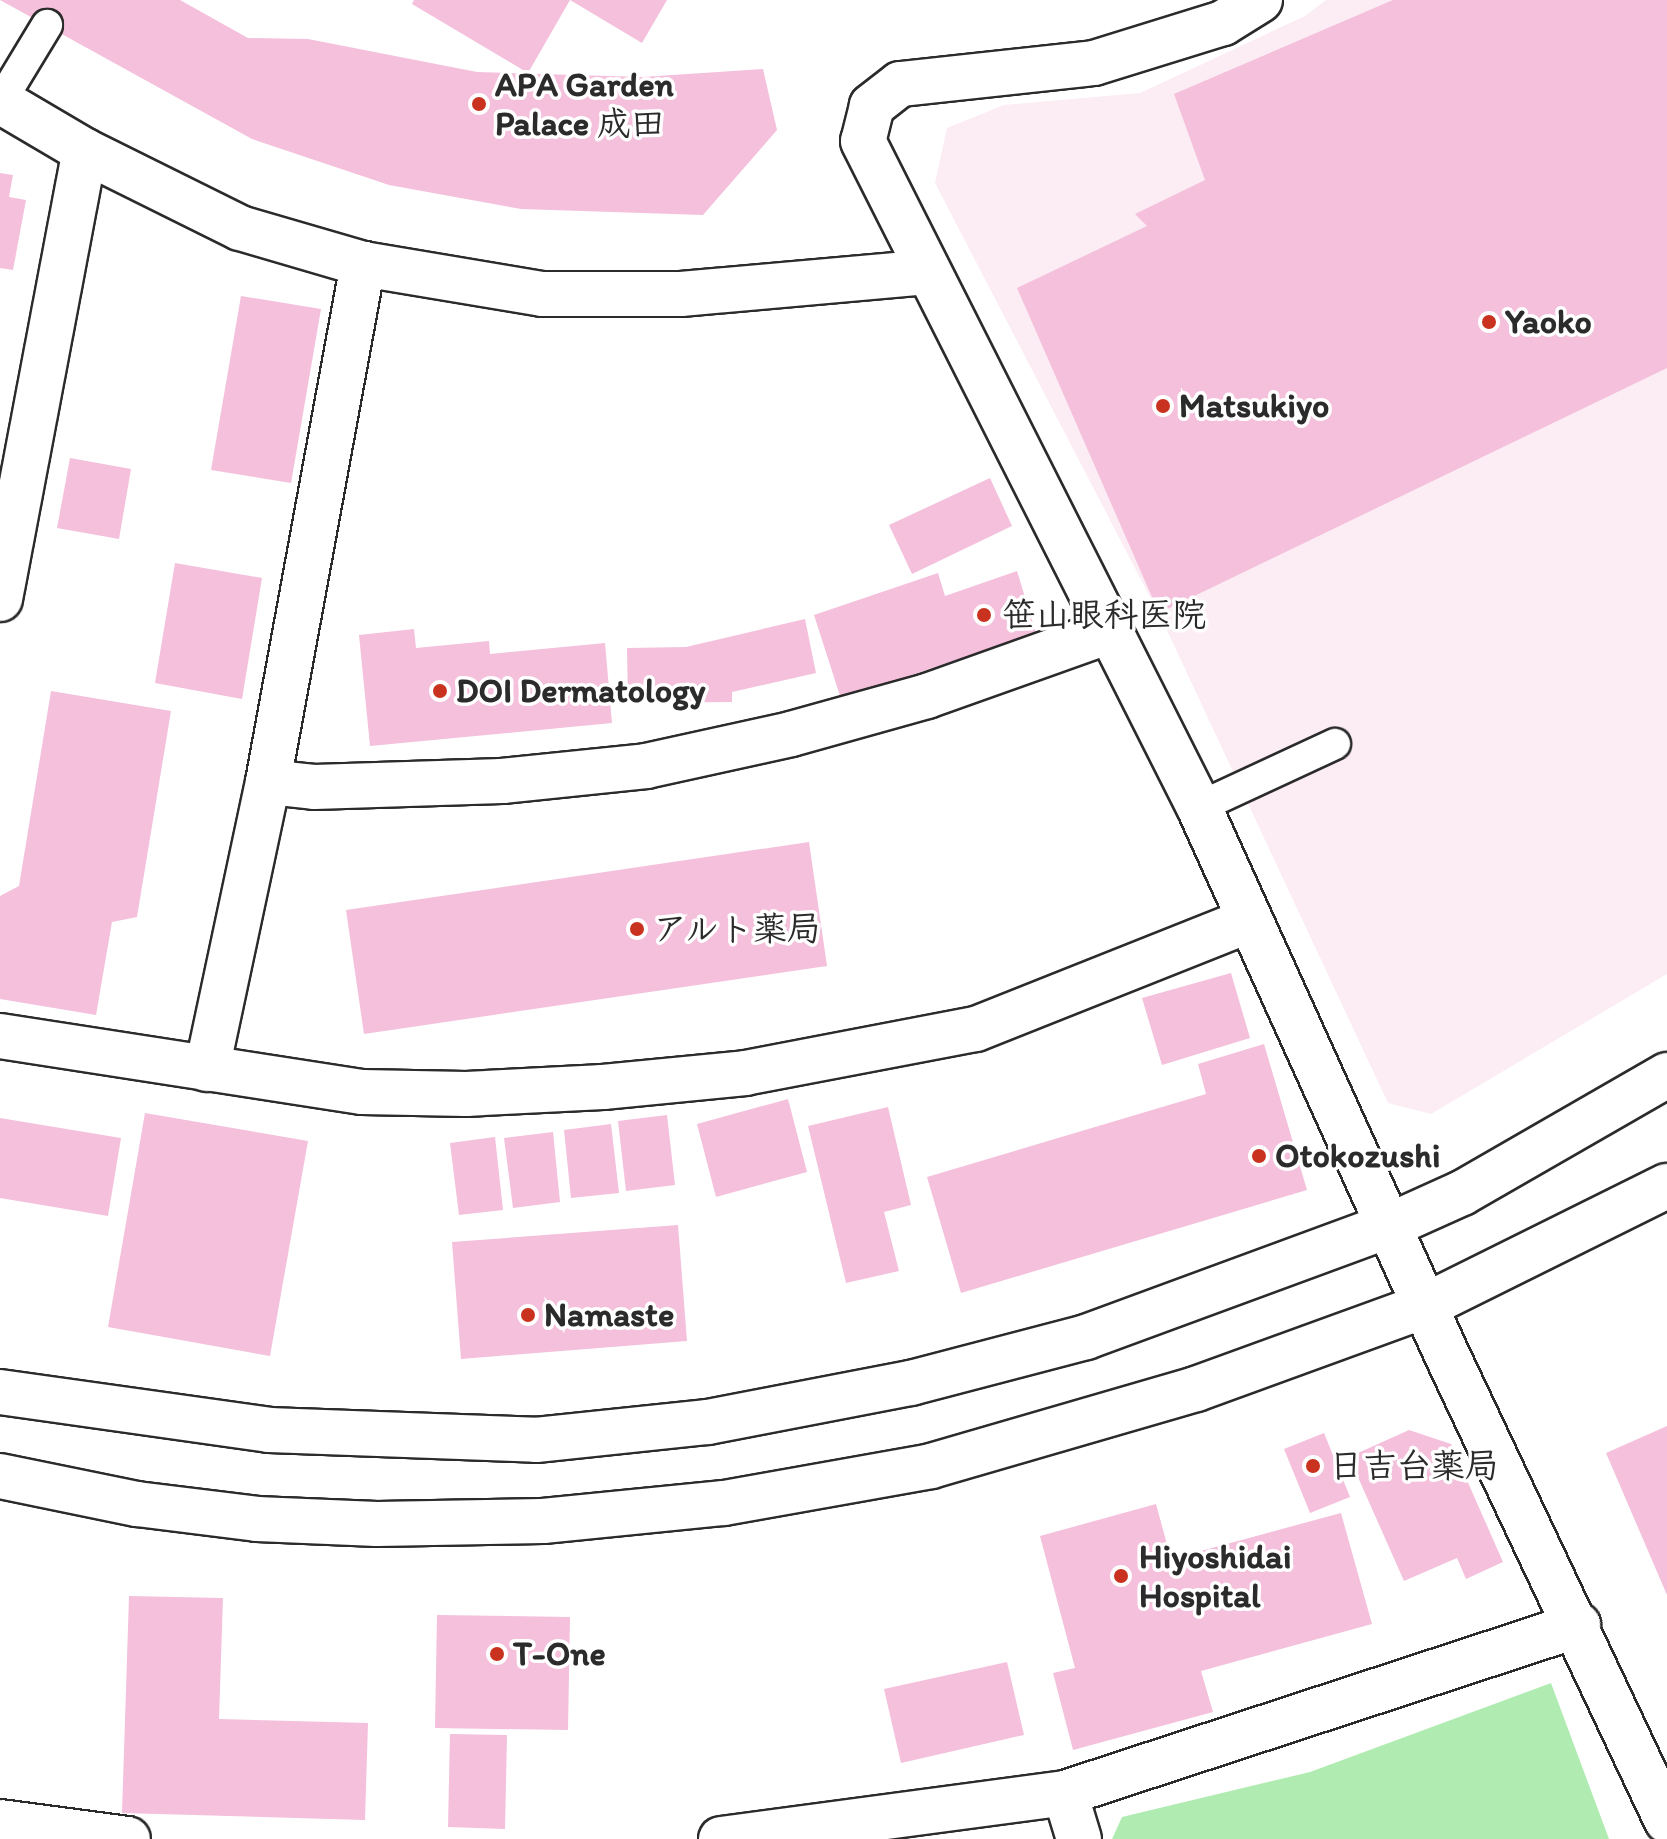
<!DOCTYPE html>
<meta charset="utf-8">
<style>
body{margin:0}
#map{position:relative;width:1667px;height:1839px;overflow:hidden;background:#fff;font-family:Itim,"Klee One",sans-serif}
div>[style]{position:absolute}
.built>*{inset:0;background:#fcecf4}
.green>*{inset:0;background:#b0ecb1}
.building>*{inset:0;background:#f4c0dc}
.roads{filter:drop-shadow(2px 0 #2b2b2b) drop-shadow(-2px 0 #2b2b2b) drop-shadow(0 2px #2b2b2b) drop-shadow(0 -2px #2b2b2b)}
.service>*{height:30px;margin:-15px;padding:0 15px;transform-origin:15px;border-radius:15px;background:#fff}
.minor>*{height:44px;margin:-22px;padding:0 22px;transform-origin:22px;border-radius:22px;background:#fff}
.tertiary>*{height:44px;margin:-22px;padding:0 22px;transform-origin:22px;border-radius:22px;background:#fff}
.dots>*{width:22px;height:22px;translate:-50% -50%;box-sizing:border-box;border:4px solid #fff;border-radius:50%}
span{translate:-50% -50%;white-space:nowrap;text-align:center;line-height:1.15;-webkit-text-stroke:7px #fff;paint-order:stroke}
.poi-label{font-size:34px;color:#2b2b2b;font-weight:700}
.left{translate:0 -50%;text-align:left}
</style>
<div id="map">
<div class="built">
<div style="clip-path:polygon(1326px 0,1667px 0,1667px 974px,1431px 1114px,1388px 1103px,1164px 624px,935px 183px,947px 128px,1004px 105px,1140px 93px,1305px 16px)"></div>
</div>
<div class="green">
<div style="clip-path:polygon(1551px 1683px,1609px 1839px,1112px 1839px,1122px 1817px,1310px 1772px)"></div>
</div>
<div class="building">
<div style="clip-path:polygon(0 0,180px 0,248px 38px,308px 39px,477px 72px,642px 77px,763px 69px,777px 130px,703px 215px,521px 209px,389px 185px,252px 139px)"></div>
<div style="clip-path:polygon(414px 0,667px 0,642px 43px,570px 0,528px 73px,412px 4px)"></div>
<div style="clip-path:polygon(1393px 0,1667px 0,1667px 368px,1159px 613px,1017px 288px,1147px 226px,1135px 214px,1205px 180px,1174px 94px)"></div>
<div style="clip-path:polygon(0 173px,13px 175px,9px 197px,26px 200px,13px 270px,0 268px)"></div>
<div style="clip-path:polygon(241px 296px,321px 309px,291px 483px,211px 470px)"></div>
<div style="clip-path:polygon(70px 458px,131px 469px,119px 539px,57px 528px)"></div>
<div style="clip-path:polygon(990px 478px,1012px 526px,912px 574px,889px 525px)"></div>
<div style="clip-path:polygon(175px 563px,262px 578px,242px 699px,155px 683px)"></div>
<div style="clip-path:polygon(1017px 571px,1036px 633px,841px 699px,814px 615px,938px 573px,945px 596px)"></div>
<div style="clip-path:polygon(805px 619px,816px 673px,732px 692px,732px 702px,628px 703px,627px 648px,686px 647px)"></div>
<div style="clip-path:polygon(414px 629px,416px 648px,489px 641px,490px 654px,605px 643px,612px 723px,370px 746px,359px 635px)"></div>
<div style="clip-path:polygon(51px 691px,171px 711px,137px 917px,112px 922px,96px 1015px,0 999px,0 896px,19px 886px)"></div>
<div style="clip-path:polygon(809px 842px,827px 966px,364px 1034px,346px 910px)"></div>
<div style="clip-path:polygon(1231px 973px,1250px 1038px,1162px 1065px,1142px 998px)"></div>
<div style="clip-path:polygon(1264px 1044px,1307px 1190px,961px 1293px,927px 1177px,1206px 1094px,1198px 1064px)"></div>
<div style="clip-path:polygon(788px 1099px,807px 1172px,716px 1197px,697px 1124px)"></div>
<div style="clip-path:polygon(888px 1107px,911px 1205px,884px 1212px,899px 1271px,846px 1283px,808px 1126px)"></div>
<div style="clip-path:polygon(145px 1113px,308px 1141px,270px 1356px,108px 1327px)"></div>
<div style="clip-path:polygon(667px 1115px,675px 1185px,626px 1191px,618px 1121px)"></div>
<div style="clip-path:polygon(0 1118px,121px 1138px,108px 1216px,0 1198px)"></div>
<div style="clip-path:polygon(611px 1124px,619px 1193px,571px 1198px,564px 1130px)"></div>
<div style="clip-path:polygon(553px 1132px,560px 1202px,513px 1208px,504px 1138px)"></div>
<div style="clip-path:polygon(495px 1137px,503px 1210px,459px 1215px,450px 1143px)"></div>
<div style="clip-path:polygon(678px 1225px,687px 1341px,461px 1359px,452px 1242px)"></div>
<div style="clip-path:polygon(1667px 1426px,1667px 1595px,1606px 1453px)"></div>
<div style="clip-path:polygon(1409px 1430px,1451px 1444px,1503px 1562px,1466px 1579px,1457px 1558px,1404px 1581px,1349px 1457px)"></div>
<div style="clip-path:polygon(1324px 1433px,1350px 1497px,1310px 1513px,1284px 1449px)"></div>
<div style="clip-path:polygon(1156px 1504px,1171px 1559px,1341px 1513px,1372px 1624px,1201px 1671px,1213px 1712px,1073px 1750px,1053px 1673px,1075px 1668px,1040px 1536px)"></div>
<div style="clip-path:polygon(129px 1596px,223px 1598px,219px 1719px,368px 1723px,365px 1820px,122px 1813px)"></div>
<div style="clip-path:polygon(437px 1615px,570px 1617px,568px 1730px,435px 1728px)"></div>
<div style="clip-path:polygon(1007px 1662px,1024px 1735px,901px 1763px,884px 1689px)"></div>
<div style="clip-path:polygon(450px 1734px,507px 1735px,505px 1829px,448px 1827px)"></div>
</div>
<div class="roads">
<div class="service">
<div style="left:1px;top:101px;width:89px;rotate:-58.8deg"></div>
<div style="left:1199px;top:807px;width:150px;rotate:-24.9deg"></div>
</div>
<div class="minor">
<div style="left:1260px;top:0;width:44px;rotate:148.1deg"></div>
<div style="left:1223px;top:23px;width:135px;rotate:162.8deg"></div>
<div style="left:1094px;top:63px;width:195px;rotate:173.8deg"></div>
<div style="left:900px;top:84px;width:36px;rotate:142deg"></div>
<div style="left:872px;top:106px;width:36px;rotate:104deg"></div>
<div style="left:863px;top:141px;width:746px;rotate:63.23deg"></div>
<div style="left:1199px;top:807px;width:602px;rotate:65.65deg"></div>
<div style="left:1447px;top:1355px;width:515px;rotate:64.73deg"></div>
<div style="left:0;top:101px;width:99px;rotate:30.5deg"></div>
<div style="left:85px;top:151px;width:173px;rotate:26.4deg"></div>
<div style="left:240px;top:228px;width:128px;rotate:16.3deg"></div>
<div style="left:363px;top:264px;width:181px;rotate:9.5deg"></div>
<div style="left:542px;top:294px;width:139px"></div>
<div style="left:681px;top:294px;width:247px;rotate:-5.1deg"></div>
<div style="left:0;top:599px;width:456px;rotate:-79.3deg"></div>
<div style="left:268px;top:782px;width:46px;rotate:6.2deg"></div>
<div style="left:314px;top:787px;width:188px;rotate:-1.8deg"></div>
<div style="left:502px;top:781px;width:145px;rotate:-5.9deg"></div>
<div style="left:646px;top:766px;width:148px;rotate:-12.4deg"></div>
<div style="left:791px;top:734px;width:141px;rotate:-15.6deg"></div>
<div style="left:927px;top:696px;width:194px;rotate:-19.6deg"></div>
<div style="left:0;top:1036px;width:366px;rotate:8.8deg"></div>
<div style="left:362px;top:1092px;width:104px;rotate:1.1deg"></div>
<div style="left:466px;top:1094px;width:137px;rotate:-2.9deg"></div>
<div style="left:603px;top:1087px;width:143px;rotate:-5.6deg"></div>
<div style="left:745px;top:1073px;width:235px;rotate:-10.8deg"></div>
<div style="left:976px;top:1029px;width:292px;rotate:-21.7deg"></div>
<div style="left:207px;top:1069px;width:293px;rotate:-78deg"></div>
<div style="left:268px;top:782px;width:527px;rotate:-79.61deg"></div>
<div style="left:1065px;top:1793px;width:48px;rotate:73.1deg"></div>
<div style="left:0;top:1822px;width:129px;rotate:7.6deg"></div>
<div style="left:721px;top:1839px;width:347px;rotate:-7.6deg"></div>
<div style="left:1065px;top:1793px;width:540px;rotate:-18.13deg"></div>
</div>
<div class="tertiary">
<div style="left:0;top:1392px;width:272px;rotate:8deg"></div>
<div style="left:269px;top:1430px;width:267px;rotate:2.1deg"></div>
<div style="left:536px;top:1440px;width:173px;rotate:-6deg"></div>
<div style="left:708px;top:1422px;width:207px;rotate:-10.9deg"></div>
<div style="left:911px;top:1383px;width:181px;rotate:-14.7deg"></div>
<div style="left:1086px;top:1337px;width:325px;rotate:-20.2deg"></div>
<div style="left:1391px;top:1225px;width:78px;rotate:-24.3deg"></div>
<div style="left:1462px;top:1193px;width:237px;rotate:-29.9deg"></div>
<div style="left:0;top:1476px;width:140px;rotate:11.6deg"></div>
<div style="left:137px;top:1504px;width:121px;rotate:7.1deg"></div>
<div style="left:257px;top:1519px;width:120px;rotate:2.4deg"></div>
<div style="left:377px;top:1524px;width:166px;rotate:-1deg"></div>
<div style="left:543px;top:1521px;width:182px;rotate:-5.7deg"></div>
<div style="left:724px;top:1503px;width:210px;rotate:-10.1deg"></div>
<div style="left:931px;top:1466px;width:276px;rotate:-16.2deg"></div>
<div style="left:1196px;top:1389px;width:246px;rotate:-20deg"></div>
<div style="left:1427px;top:1305px;width:268px;rotate:-26.4deg"></div>
</div>
</div>
<div class="dots">
<div style="left:479px;top:104px;background:#c8321e"></div>
<div style="left:1489px;top:322px;background:#c8321e"></div>
<div style="left:1163px;top:406px;background:#c8321e"></div>
<div style="left:984px;top:615px;background:#c8321e"></div>
<div style="left:440px;top:691px;background:#c8321e"></div>
<div style="left:637px;top:929px;background:#c8321e"></div>
<div style="left:1259px;top:1156px;background:#c8321e"></div>
<div style="left:528px;top:1315px;background:#c8321e"></div>
<div style="left:1313px;top:1466px;background:#c8321e"></div>
<div style="left:1121px;top:1576px;background:#c8321e"></div>
<div style="left:497px;top:1654px;background:#c8321e"></div>
</div>
<div class="poi-label">
<span class="left" style="left:495px;top:104px">APA Garden<br>Palace 成田</span>
<span class="left" style="left:1505px;top:322px">Yaoko</span>
<span class="left" style="left:1179px;top:406px">Matsukiyo</span>
<span class="left" style="left:1002px;top:615px">笹山眼科医院</span>
<span class="left" style="left:456px;top:691px">DOI Dermatology</span>
<span class="left" style="left:653px;top:929px">アルト薬局</span>
<span class="left" style="left:1275px;top:1156px">Otokozushi</span>
<span class="left" style="left:544px;top:1315px">Namaste</span>
<span class="left" style="left:1329px;top:1466px">日吉台薬局</span>
<span class="left" style="left:1139px;top:1576px">Hiyoshidai<br>Hospital</span>
<span class="left" style="left:513px;top:1654px">T-One</span>
</div>
</div>
